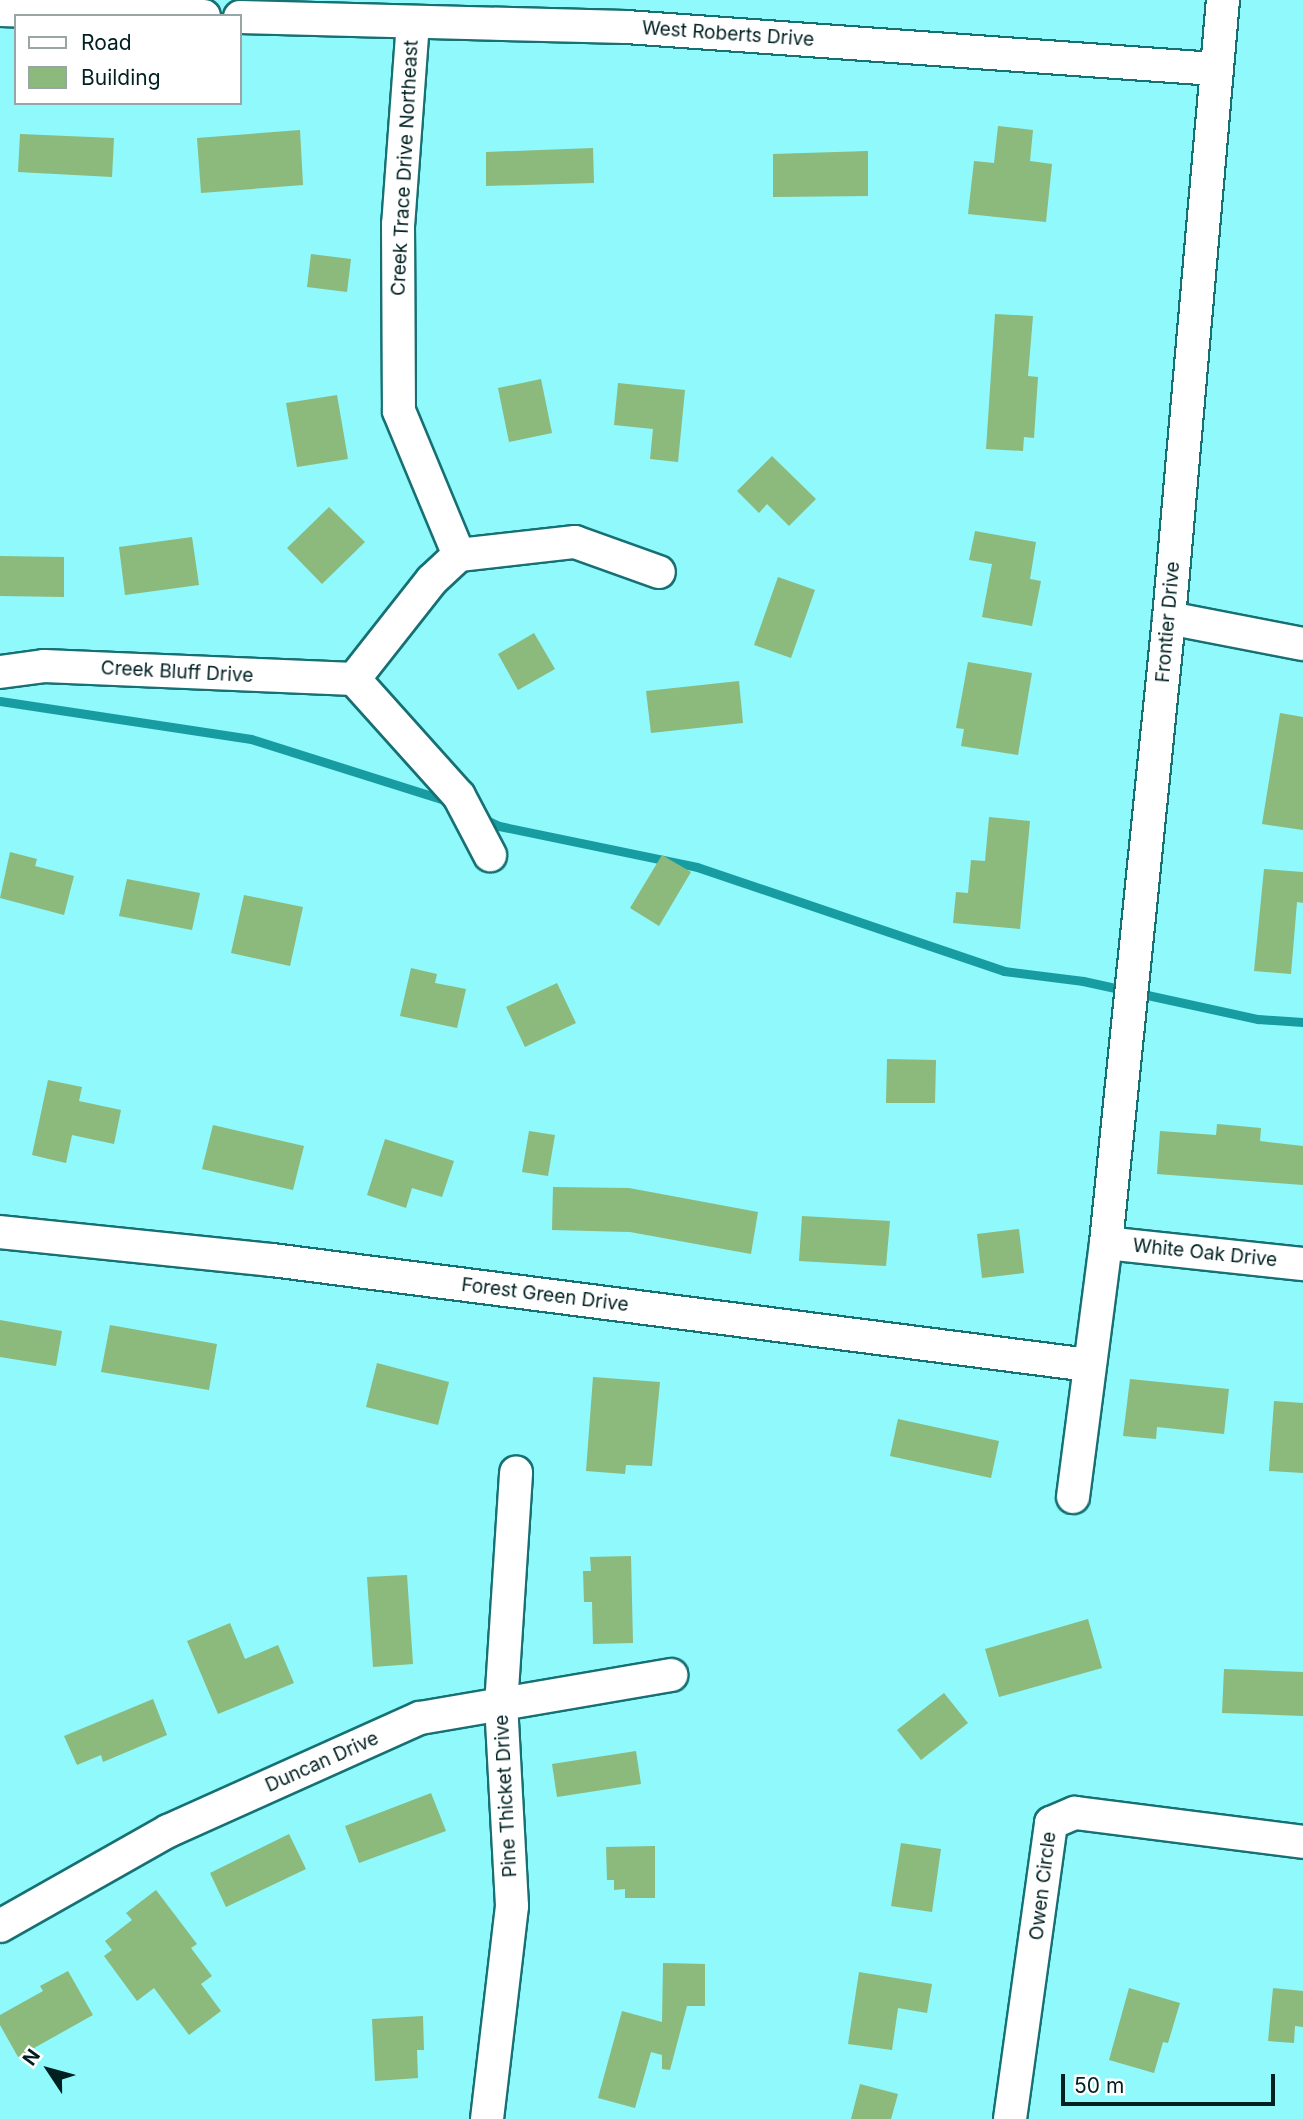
<!DOCTYPE html>
<style>
body{margin:0}
#map{position:relative;width:1303px;height:2119px;overflow:hidden;background:#8ff9fb;font-family:Inter,sans-serif}
div>[style]{position:absolute}
.stream>*{height:9px;margin:-4.5px;padding:0 4.5px;transform-origin:4.5px;border-radius:4.5px;background:#179da1}
.building>*{inset:0;background:#8cb97c}
.roads{filter:drop-shadow(2px 0 #177073) drop-shadow(-2px 0 #177073) drop-shadow(0 2px #177073) drop-shadow(0 -2px #177073)}
.minor>*{height:32px;margin:-16px;padding:0 16px;transform-origin:16px;border-radius:16px;background:#fff}
span{translate:-50% -50%;white-space:nowrap;text-align:center;line-height:1.15;-webkit-text-stroke:6px #fff;paint-order:stroke}
.street-label{font-size:19px;color:#002021}
.legend{position:absolute;left:14px;top:14px;width:228px;height:91px;box-sizing:border-box;background:#fff;border:2px solid #99a6a6;margin:0;padding:9px 12px;list-style:none;font-size:21px;color:#002021}
.legend li{display:flex;align-items:center;gap:14px;height:35px}
.legend b{width:35px;border:2px solid #99a6a6}
.north{position:absolute;left:14px;top:2035px;width:70px;height:70px;-webkit-text-stroke:5px #fff;paint-order:stroke;rotate:306deg;font-size:19px;font-weight:700;line-height:28px;text-align:center;color:#002021}
.north::after{content:'';display:block;margin:auto;width:24px;height:32px;background:#002021;clip-path:polygon(50% 0,100% 100%,50% 72%,0 100%)}
.scale{position:absolute;left:1061px;top:2074px;width:214px;height:32px;box-sizing:border-box;border:4px solid #002021;border-top:0;padding-left:9px;font-size:21px;line-height:24px;white-space:nowrap;color:#002021;-webkit-text-stroke:5px #fff;paint-order:stroke}
</style>
<div id="map">
<div class="stream">
<div style="left:0;top:701px;width:254px;rotate:8.6deg"></div>
<div style="left:251px;top:739px;width:207px;rotate:17.5deg"></div>
<div style="left:482px;top:818px;width:19px;rotate:25deg"></div>
<div style="left:499px;top:826px;width:202px;rotate:11.7deg"></div>
<div style="left:697px;top:867px;width:324px;rotate:18.7deg"></div>
<div style="left:1004px;top:971px;width:80px;rotate:7.2deg"></div>
<div style="left:1083px;top:981px;width:179px;rotate:12.3deg"></div>
<div style="left:1258px;top:1019px;width:45px;rotate:3.8deg"></div>
</div>
<div class="building">
<div style="clip-path:polygon(998px 126px,1033px 130px,1030px 161px,1052px 164px,1046px 222px,968px 214px,974px 161px,994px 163px)"></div>
<div style="clip-path:polygon(300px 130px,303px 185px,201px 193px,197px 138px)"></div>
<div style="clip-path:polygon(20px 134px,114px 138px,112px 177px,18px 172px)"></div>
<div style="clip-path:polygon(593px 148px,594px 183px,486px 186px,486px 152px)"></div>
<div style="clip-path:polygon(868px 151px,868px 196px,773px 197px,773px 154px)"></div>
<div style="clip-path:polygon(311px 254px,351px 259px,347px 292px,307px 287px)"></div>
<div style="clip-path:polygon(995px 314px,1033px 316px,1028px 376px,1038px 377px,1034px 438px,1024px 437px,1023px 451px,986px 449px)"></div>
<div style="clip-path:polygon(541px 379px,552px 433px,509px 442px,498px 388px)"></div>
<div style="clip-path:polygon(618px 383px,685px 390px,678px 462px,650px 459px,653px 429px,614px 425px)"></div>
<div style="clip-path:polygon(337px 395px,348px 459px,297px 467px,286px 403px)"></div>
<div style="clip-path:polygon(772px 456px,816px 499px,789px 526px,767px 504px,759px 513px,737px 491px)"></div>
<div style="clip-path:polygon(329px 507px,365px 542px,322px 584px,287px 548px)"></div>
<div style="clip-path:polygon(975px 531px,1036px 542px,1030px 579px,1041px 581px,1032px 626px,982px 617px,992px 564px,969px 560px)"></div>
<div style="clip-path:polygon(192px 537px,199px 585px,125px 595px,119px 547px)"></div>
<div style="clip-path:polygon(0 556px,64px 557px,64px 597px,0 596px)"></div>
<div style="clip-path:polygon(778px 577px,815px 590px,791px 658px,754px 645px)"></div>
<div style="clip-path:polygon(534px 633px,555px 669px,518px 690px,498px 654px)"></div>
<div style="clip-path:polygon(968px 662px,1032px 673px,1018px 755px,961px 746px,964px 729px,956px 728px)"></div>
<div style="clip-path:polygon(739px 681px,743px 723px,651px 733px,646px 691px)"></div>
<div style="clip-path:polygon(1280px 713px,1303px 717px,1303px 830px,1262px 824px)"></div>
<div style="clip-path:polygon(989px 817px,1030px 821px,1020px 929px,953px 923px,956px 892px,968px 893px,971px 860px,985px 861px)"></div>
<div style="clip-path:polygon(10px 852px,37px 859px,35px 866px,74px 876px,64px 915px,0 898px)"></div>
<div style="clip-path:polygon(662px 855px,691px 872px,659px 926px,630px 908px)"></div>
<div style="clip-path:polygon(1264px 869px,1303px 872px,1303px 903px,1297px 902px,1291px 974px,1254px 971px)"></div>
<div style="clip-path:polygon(127px 879px,200px 893px,192px 930px,119px 916px)"></div>
<div style="clip-path:polygon(244px 895px,303px 907px,290px 966px,231px 953px)"></div>
<div style="clip-path:polygon(411px 968px,437px 974px,435px 983px,466px 989px,457px 1028px,400px 1016px)"></div>
<div style="clip-path:polygon(557px 983px,576px 1023px,525px 1047px,506px 1007px)"></div>
<div style="clip-path:polygon(887px 1059px,936px 1060px,935px 1103px,886px 1103px)"></div>
<div style="clip-path:polygon(48px 1080px,82px 1087px,79px 1101px,121px 1110px,114px 1144px,72px 1135px,66px 1163px,32px 1155px)"></div>
<div style="clip-path:polygon(1217px 1124px,1261px 1128px,1260px 1141px,1303px 1146px,1303px 1185px,1157px 1174px,1160px 1131px,1216px 1135px)"></div>
<div style="clip-path:polygon(213px 1125px,304px 1146px,293px 1190px,202px 1169px)"></div>
<div style="clip-path:polygon(529px 1131px,555px 1135px,548px 1176px,522px 1172px)"></div>
<div style="clip-path:polygon(385px 1139px,454px 1161px,442px 1197px,412px 1188px,406px 1208px,367px 1195px)"></div>
<div style="clip-path:polygon(553px 1187px,629px 1188px,758px 1212px,751px 1254px,630px 1232px,552px 1230px)"></div>
<div style="clip-path:polygon(802px 1216px,890px 1221px,886px 1266px,799px 1261px)"></div>
<div style="clip-path:polygon(1019px 1229px,1024px 1273px,982px 1278px,977px 1234px)"></div>
<div style="clip-path:polygon(0 1320px,62px 1331px,56px 1366px,0 1357px)"></div>
<div style="clip-path:polygon(110px 1325px,217px 1344px,209px 1390px,101px 1372px)"></div>
<div style="clip-path:polygon(377px 1363px,449px 1382px,438px 1425px,366px 1407px)"></div>
<div style="clip-path:polygon(593px 1377px,660px 1382px,652px 1466px,626px 1465px,625px 1474px,586px 1471px)"></div>
<div style="clip-path:polygon(1130px 1379px,1229px 1389px,1224px 1434px,1157px 1427px,1156px 1439px,1123px 1436px)"></div>
<div style="clip-path:polygon(1274px 1401px,1303px 1403px,1303px 1473px,1269px 1471px)"></div>
<div style="clip-path:polygon(898px 1419px,999px 1441px,991px 1478px,890px 1456px)"></div>
<div style="clip-path:polygon(631px 1556px,633px 1643px,593px 1644px,592px 1602px,584px 1602px,583px 1571px,591px 1571px,590px 1557px)"></div>
<div style="clip-path:polygon(407px 1575px,413px 1664px,373px 1667px,367px 1577px)"></div>
<div style="clip-path:polygon(1088px 1619px,1102px 1668px,999px 1697px,985px 1649px)"></div>
<div style="clip-path:polygon(230px 1623px,245px 1659px,278px 1645px,294px 1683px,218px 1714px,187px 1641px)"></div>
<div style="clip-path:polygon(1224px 1669px,1303px 1672px,1303px 1716px,1222px 1713px)"></div>
<div style="clip-path:polygon(944px 1693px,968px 1723px,921px 1760px,897px 1730px)"></div>
<div style="clip-path:polygon(153px 1699px,167px 1735px,103px 1762px,101px 1755px,77px 1765px,64px 1736px)"></div>
<div style="clip-path:polygon(636px 1751px,641px 1784px,557px 1797px,552px 1764px)"></div>
<div style="clip-path:polygon(431px 1793px,446px 1831px,359px 1863px,345px 1826px)"></div>
<div style="clip-path:polygon(289px 1834px,306px 1869px,226px 1907px,210px 1873px)"></div>
<div style="clip-path:polygon(901px 1843px,941px 1849px,932px 1912px,891px 1906px)"></div>
<div style="clip-path:polygon(655px 1846px,655px 1898px,625px 1898px,625px 1889px,614px 1890px,614px 1880px,607px 1880px,606px 1847px)"></div>
<div style="clip-path:polygon(156px 1890px,197px 1944px,191px 1948px,212px 1976px,201px 1984px,221px 2011px,189px 2035px,154px 1988px,137px 2001px,104px 1956px,112px 1950px,105px 1941px,132px 1920px,126px 1913px)"></div>
<div style="clip-path:polygon(663px 1963px,705px 1964px,705px 2006px,687px 2006px,670px 2070px,662px 2069px,662px 2055px,651px 2052px,635px 2108px,598px 2098px,622px 2011px,662px 2022px)"></div>
<div style="clip-path:polygon(68px 1971px,93px 2015px,18px 2057px,0 2025px,0 2015px,43px 1991px,40px 1986px)"></div>
<div style="clip-path:polygon(859px 1972px,932px 1984px,927px 2013px,898px 2008px,892px 2050px,848px 2044px)"></div>
<div style="clip-path:polygon(1129px 1988px,1180px 2003px,1168px 2043px,1163px 2042px,1154px 2073px,1109px 2060px)"></div>
<div style="clip-path:polygon(1273px 1988px,1303px 1991px,1303px 2027px,1295px 2026px,1294px 2043px,1268px 2041px)"></div>
<div style="clip-path:polygon(423px 2016px,424px 2050px,417px 2050px,418px 2078px,375px 2081px,372px 2019px)"></div>
<div style="clip-path:polygon(860px 2084px,898px 2094px,891px 2119px,851px 2119px)"></div>
</div>
<div class="roads">
<div class="minor">
<div style="left:0;top:10px;width:204px;rotate:1.7deg"></div>
<div style="left:240px;top:17px;width:386px;rotate:1.5deg"></div>
<div style="left:626px;top:27px;width:590px;rotate:4.08deg"></div>
<div style="left:413px;top:22px;width:203px;rotate:94.2deg"></div>
<div style="left:398px;top:224px;width:187px;rotate:89.7deg"></div>
<div style="left:399px;top:411px;width:156px;rotate:67.4deg"></div>
<div style="left:1169px;top:618px;width:136px;rotate:11deg"></div>
<div style="left:0;top:672px;width:44px;rotate:-7.8deg"></div>
<div style="left:44px;top:666px;width:310px;rotate:2.4deg"></div>
<div style="left:354px;top:679px;width:126px;rotate:-51.8deg"></div>
<div style="left:432px;top:580px;width:37px;rotate:-43deg"></div>
<div style="left:459px;top:555px;width:117px;rotate:-6.4deg"></div>
<div style="left:575px;top:542px;width:89px;rotate:19.7deg"></div>
<div style="left:354px;top:679px;width:157px;rotate:48.1deg"></div>
<div style="left:459px;top:796px;width:67px;rotate:62.3deg"></div>
<div style="left:0;top:1232px;width:273px;rotate:5.9deg"></div>
<div style="left:272px;top:1260px;width:823px;rotate:7.33deg"></div>
<div style="left:1106px;top:1243px;width:198px;rotate:6.1deg"></div>
<div style="left:1073px;top:1497px;width:256px;rotate:-82.6deg"></div>
<div style="left:1106px;top:1243px;width:628px;rotate:-84.24deg"></div>
<div style="left:1169px;top:618px;width:620px;rotate:-85.01deg"></div>
<div style="left:0;top:1926px;width:193px;rotate:-29.5deg"></div>
<div style="left:168px;top:1831px;width:276px;rotate:-24.2deg"></div>
<div style="left:420px;top:1718px;width:255px;rotate:-9.7deg"></div>
<div style="left:487px;top:2119px;width:214px;rotate:-83.3deg"></div>
<div style="left:512px;top:1906px;width:200px;rotate:-93.1deg"></div>
<div style="left:501px;top:1706px;width:234px;rotate:-86.3deg"></div>
<div style="left:1010px;top:2119px;width:299px;rotate:-82.1deg"></div>
<div style="left:1051px;top:1823px;width:26px;rotate:-23deg"></div>
<div style="left:1075px;top:1813px;width:230px;rotate:7.2deg"></div>
</div>
</div>
<div class="street-label">
<span style="left:728px;top:34px;rotate:4deg">West Roberts Drive</span>
<span style="left:405px;top:168px;rotate:-87deg">Creek Trace Drive Northeast</span>
<span style="left:1168px;top:622px;rotate:-85deg">Frontier Drive</span>
<span style="left:177px;top:672px;rotate:3deg">Creek Bluff Drive</span>
<span style="left:1205px;top:1253px;rotate:6deg">White Oak Drive</span>
<span style="left:545px;top:1295px;rotate:7deg">Forest Green Drive</span>
<span style="left:322px;top:1762px;rotate:-24deg">Duncan Drive</span>
<span style="left:506px;top:1796px;rotate:-93deg">Pine Thicket Drive</span>
<span style="left:1043px;top:1886px;rotate:-83deg">Owen Circle</span>
</div>
<ul class="legend">
<li><b style="height:9px;background:#fff"></b>Road</li>
<li><b style="height:19px;background:#8cb97c"></b>Building</li>
</ul>
<div class="north">N</div>
<div class="scale">50 m</div>
</div>
